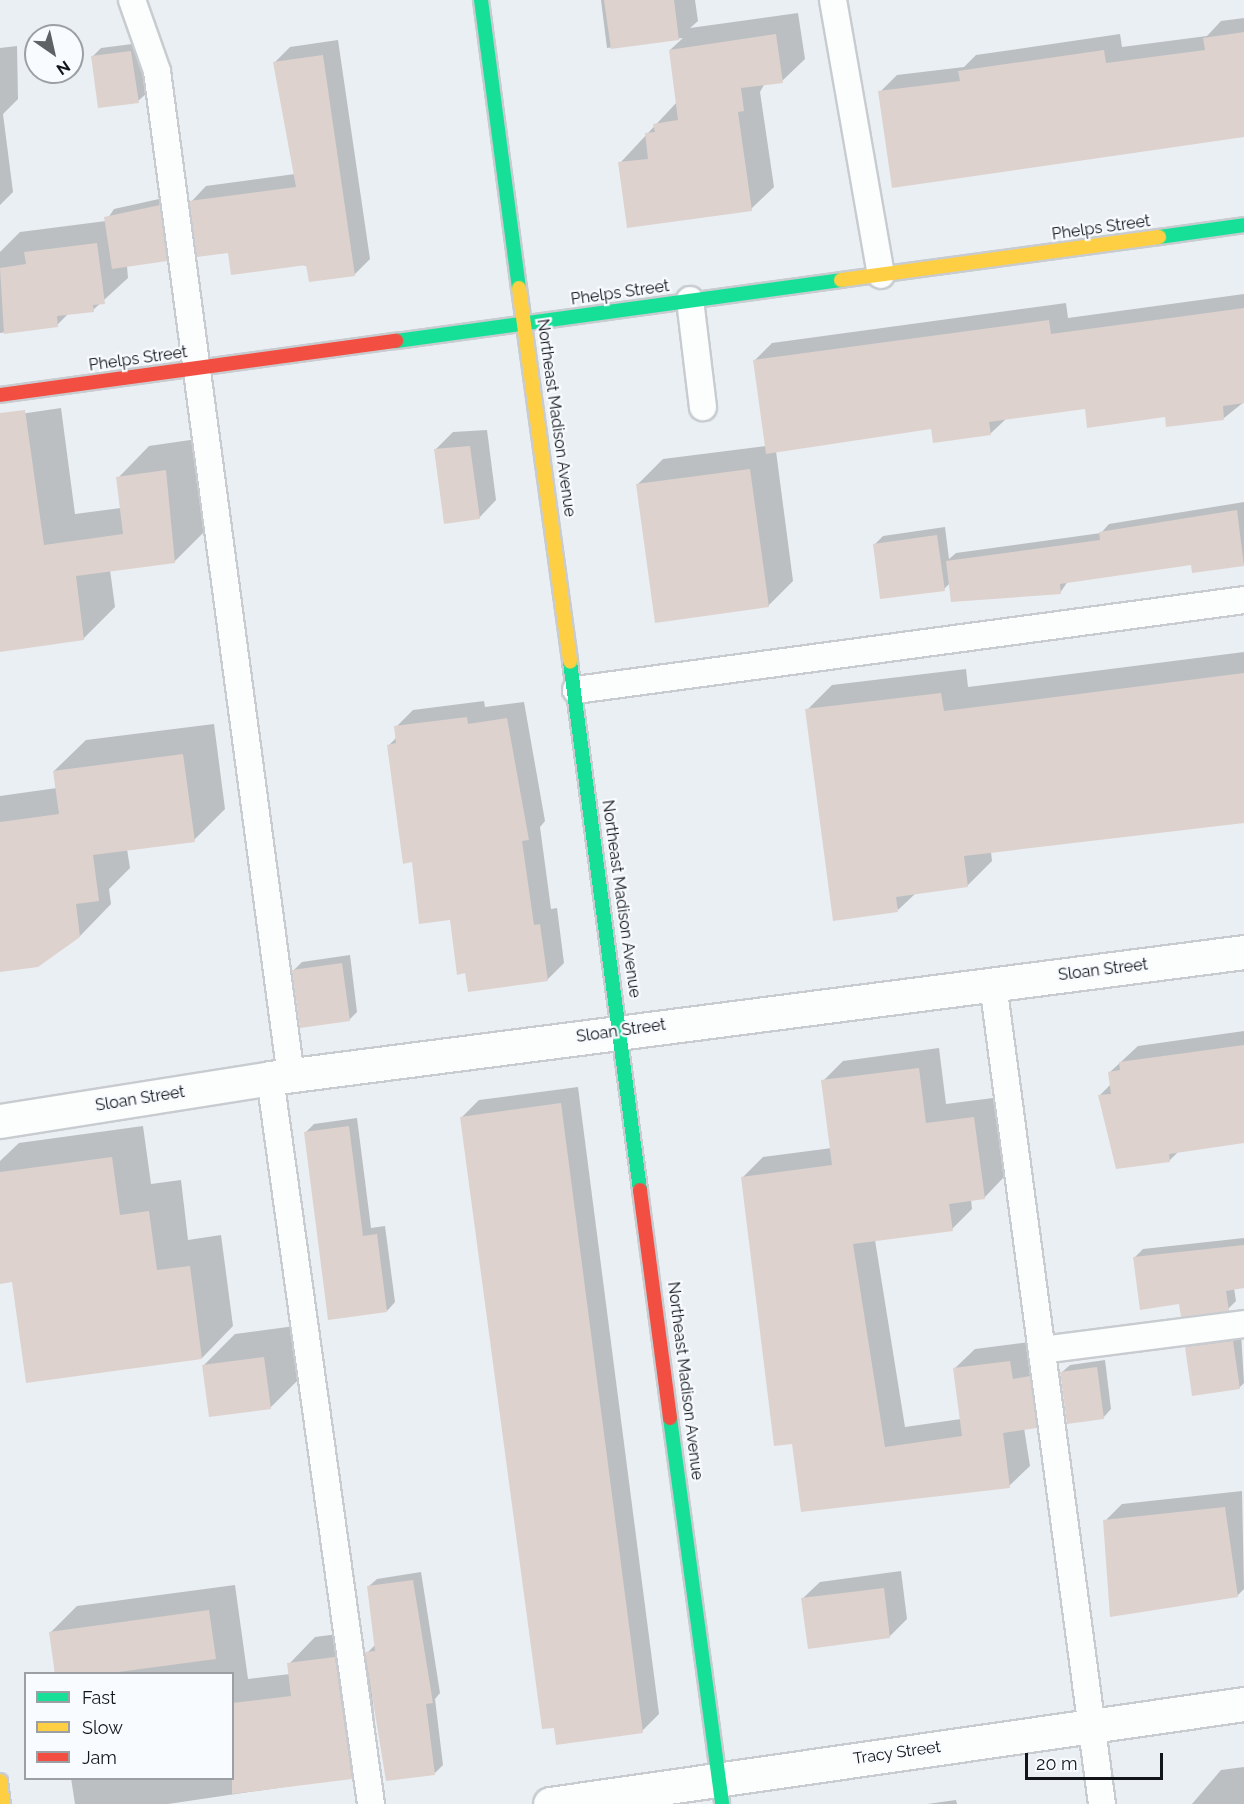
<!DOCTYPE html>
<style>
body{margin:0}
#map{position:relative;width:1244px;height:1804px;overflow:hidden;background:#eaeff3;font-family:Raleway,sans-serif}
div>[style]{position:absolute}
.shadow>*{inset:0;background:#0003}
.building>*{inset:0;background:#ded2cf}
.roads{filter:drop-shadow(2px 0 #c8ccd0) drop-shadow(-2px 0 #c8ccd0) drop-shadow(0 2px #c8ccd0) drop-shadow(0 -2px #c8ccd0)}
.lane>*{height:26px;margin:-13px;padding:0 13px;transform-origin:13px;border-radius:13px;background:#fcfdfd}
.street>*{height:33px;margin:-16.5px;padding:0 16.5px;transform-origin:16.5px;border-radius:16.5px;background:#fcfdfd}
.fast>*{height:14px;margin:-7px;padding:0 7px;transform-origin:7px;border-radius:7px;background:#16e098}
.slow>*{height:14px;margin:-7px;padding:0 7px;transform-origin:7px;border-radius:7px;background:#ffcf43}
.jam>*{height:14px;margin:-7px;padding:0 7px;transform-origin:7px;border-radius:7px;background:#f24e42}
span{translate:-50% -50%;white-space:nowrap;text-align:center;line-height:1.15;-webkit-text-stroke:4.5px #f8fbff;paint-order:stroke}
.street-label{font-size:16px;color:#131619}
.legend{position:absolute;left:24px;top:1672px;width:210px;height:108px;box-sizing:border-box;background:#f8fbff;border:2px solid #9c9fa3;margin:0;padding:8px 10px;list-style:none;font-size:18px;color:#131619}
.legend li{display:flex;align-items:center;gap:12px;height:30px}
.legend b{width:30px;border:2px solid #9c9fa3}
.north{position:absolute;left:24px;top:24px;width:60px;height:60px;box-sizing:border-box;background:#f8fbff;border:2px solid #9c9fa3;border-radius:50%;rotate:146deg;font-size:16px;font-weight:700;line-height:24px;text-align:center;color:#131619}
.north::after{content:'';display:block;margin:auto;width:21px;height:27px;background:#5e6265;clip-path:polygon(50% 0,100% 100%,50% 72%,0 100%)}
.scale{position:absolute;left:1025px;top:1753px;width:138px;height:27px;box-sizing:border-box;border:3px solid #131619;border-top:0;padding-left:8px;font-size:18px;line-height:21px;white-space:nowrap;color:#131619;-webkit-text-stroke:4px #f8fbff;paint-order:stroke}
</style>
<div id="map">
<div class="shadow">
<div style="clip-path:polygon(601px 0,695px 0,698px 21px,690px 28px,798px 13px,805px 59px,782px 81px,765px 83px,760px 92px,774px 187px,751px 209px,620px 163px,677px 102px,670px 50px,683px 38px,607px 48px)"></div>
<div style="clip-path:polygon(1244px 18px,1244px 137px,880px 92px,897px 75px,964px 67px,976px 55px,1120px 34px,1122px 47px,1207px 36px,1221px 21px)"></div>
<div style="clip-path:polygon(338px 40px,370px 259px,354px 275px,229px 251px,191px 202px,206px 186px,295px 174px,275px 62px,290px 47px)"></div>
<div style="clip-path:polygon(140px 43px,147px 93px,138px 101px,92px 57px,101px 48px)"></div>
<div style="clip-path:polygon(17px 46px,18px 99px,3px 114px,13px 192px,0 205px,0 48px)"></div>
<div style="clip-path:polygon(168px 197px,175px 251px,167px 260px,127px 266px,128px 278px,93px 310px,69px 313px,57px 325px,0 333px,0 252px,20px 232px,106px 221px,114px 209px)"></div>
<div style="clip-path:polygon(1244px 294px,1244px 402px,1224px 418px,1086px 408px,1007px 418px,990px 434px,932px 427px,776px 451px,793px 581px,768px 606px,638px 484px,663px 459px,766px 446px,755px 360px,772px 343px,1066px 303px,1068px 318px)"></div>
<div style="clip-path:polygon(61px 408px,75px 514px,121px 508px,118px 478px,149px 446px,197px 439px,206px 530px,174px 562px,110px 570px,115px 607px,83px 639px,0 650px,0 417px)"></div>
<div style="clip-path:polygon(487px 430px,496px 500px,479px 518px,435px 450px,453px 432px)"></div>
<div style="clip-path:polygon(1244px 502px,1244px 564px,1193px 564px,1068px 581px,1060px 593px,950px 583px,944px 589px,874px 545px,883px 536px,945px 527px,949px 559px,956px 553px,1101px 533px,1109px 524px)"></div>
<div style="clip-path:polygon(1244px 652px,1244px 821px,991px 852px,992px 861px,967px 886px,916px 893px,898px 910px,807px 710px,832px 685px,966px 669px,968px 687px)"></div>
<div style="clip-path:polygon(484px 701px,485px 707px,524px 702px,545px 821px,540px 827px,551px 909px,557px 908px,564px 963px,547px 980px,467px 971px,452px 918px,413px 861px,388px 746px,397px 737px,396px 727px,413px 710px)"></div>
<div style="clip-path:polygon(214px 724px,225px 809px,194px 840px,127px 849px,130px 868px,109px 889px,111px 904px,80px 936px,0 970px,0 796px,57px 788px,54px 771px,86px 740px)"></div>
<div style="clip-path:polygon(350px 955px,357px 1012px,349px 1020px,294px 970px,302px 962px)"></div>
<div style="clip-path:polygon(1244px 1031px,1244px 1137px,1179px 1151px,1169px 1161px,1100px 1095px,1111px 1084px,1110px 1072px,1138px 1046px)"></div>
<div style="clip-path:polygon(939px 1048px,946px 1104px,993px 1098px,1004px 1177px,984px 1198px,971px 1199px,972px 1209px,952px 1229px,875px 1240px,905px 1427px,961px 1419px,954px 1369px,975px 1349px,1030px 1342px,1056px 1407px,1036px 1427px,1024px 1428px,1030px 1466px,1009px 1486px,793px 1442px,743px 1177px,763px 1157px,832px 1148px,823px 1081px,843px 1061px)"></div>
<div style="clip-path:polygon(578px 1087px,659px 1714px,642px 1731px,462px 1117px,479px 1100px)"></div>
<div style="clip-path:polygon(357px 1118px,371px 1228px,385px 1226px,395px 1302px,387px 1311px,306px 1132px,314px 1124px)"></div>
<div style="clip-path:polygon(143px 1126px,151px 1184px,181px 1180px,188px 1240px,221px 1235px,233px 1326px,202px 1358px,0 1267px,0 1161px,19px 1143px)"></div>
<div style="clip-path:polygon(1244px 1238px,1244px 1287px,1234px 1288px,1236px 1301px,1228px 1309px,1180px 1303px,1134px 1258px,1143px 1249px)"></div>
<div style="clip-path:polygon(295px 1326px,302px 1376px,270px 1408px,203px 1366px,235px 1334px)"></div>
<div style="clip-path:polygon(1241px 1333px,1244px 1383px,1239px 1388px,1187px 1347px,1195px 1339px)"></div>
<div style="clip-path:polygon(1105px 1360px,1111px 1409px,1103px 1418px,1061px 1373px,1070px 1365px)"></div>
<div style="clip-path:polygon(1242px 1491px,1244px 1589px,1237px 1596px,1105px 1521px,1122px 1504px)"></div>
<div style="clip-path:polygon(901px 1571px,907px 1619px,890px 1636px,802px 1599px,820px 1582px)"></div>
<div style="clip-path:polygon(421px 1572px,440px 1693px,435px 1699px,443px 1765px,435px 1773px,370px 1675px,378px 1751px,352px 1777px,168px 1804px,75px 1804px,71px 1778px,232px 1778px,232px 1674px,55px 1674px,51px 1632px,77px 1606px,235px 1585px,248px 1679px,290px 1674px,289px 1664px,315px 1637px,361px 1631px,365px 1655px,376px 1644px,368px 1587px,377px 1579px)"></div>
<div style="clip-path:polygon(1244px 1767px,1244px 1804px,1192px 1804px,1221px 1770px)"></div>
<div style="clip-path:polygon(956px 1800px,957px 1804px,927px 1804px)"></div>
</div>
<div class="building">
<div style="clip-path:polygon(604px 0,674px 0,679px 40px,611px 49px)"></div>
<div style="clip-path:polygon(1244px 32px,1244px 137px,892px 188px,878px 91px,960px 81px,958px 71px,1104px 50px,1106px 63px,1205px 50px,1203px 38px)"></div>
<div style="clip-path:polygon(776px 34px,783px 83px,741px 88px,744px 111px,738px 112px,752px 211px,627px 228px,618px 162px,648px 159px,645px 133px,655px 132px,653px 124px,678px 120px,669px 50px)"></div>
<div style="clip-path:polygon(131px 51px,139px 103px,98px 108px,91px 56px)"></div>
<div style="clip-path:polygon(323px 55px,355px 276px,309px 282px,306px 265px,231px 275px,228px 253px,197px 257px,189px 201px,296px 187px,273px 62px)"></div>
<div style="clip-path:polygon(160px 205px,167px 261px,112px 269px,104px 217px)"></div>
<div style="clip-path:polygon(97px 243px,105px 304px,93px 305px,94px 312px,57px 316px,58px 327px,4px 334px,0 268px,26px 264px,24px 252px)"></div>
<div style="clip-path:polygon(1244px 308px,1244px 403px,1223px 406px,1224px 420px,1166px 427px,1165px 417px,1087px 428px,1085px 409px,989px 422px,991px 435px,933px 443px,931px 429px,766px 454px,753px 360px,1049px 320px,1051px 334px)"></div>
<div style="clip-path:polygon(25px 410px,44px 545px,123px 534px,116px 477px,166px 470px,175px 563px,76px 576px,84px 640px,0 652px,0 413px)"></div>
<div style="clip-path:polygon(470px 446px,480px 519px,444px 524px,434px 449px)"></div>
<div style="clip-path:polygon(750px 469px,769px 607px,655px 623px,636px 484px)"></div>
<div style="clip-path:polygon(1237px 510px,1244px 566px,1192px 573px,1191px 565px,1060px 584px,1061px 594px,951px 602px,946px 561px,1100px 540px,1099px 532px)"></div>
<div style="clip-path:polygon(937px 535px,945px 591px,880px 599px,873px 544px)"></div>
<div style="clip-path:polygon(1244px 673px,1244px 823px,964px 856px,968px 887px,896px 897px,898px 912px,833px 921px,805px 709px,941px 693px,944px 711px)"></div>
<div style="clip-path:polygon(467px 717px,468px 724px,507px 718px,529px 840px,522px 841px,534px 925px,540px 924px,548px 981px,468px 992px,465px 973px,457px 975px,450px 920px,419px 924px,412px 862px,403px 864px,387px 745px,396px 743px,394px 726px)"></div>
<div style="clip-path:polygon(183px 754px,195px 842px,93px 855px,99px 901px,76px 904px,80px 937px,38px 967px,0 972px,0 822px,59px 814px,53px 771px)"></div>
<div style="clip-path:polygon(342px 963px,350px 1021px,300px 1028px,292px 970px)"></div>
<div style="clip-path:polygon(1244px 1045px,1244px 1143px,1169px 1154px,1170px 1162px,1116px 1169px,1098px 1095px,1111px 1094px,1108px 1072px,1120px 1070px,1119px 1062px)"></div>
<div style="clip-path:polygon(919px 1068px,926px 1123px,974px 1117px,985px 1199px,949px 1204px,953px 1231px,853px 1244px,885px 1447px,962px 1436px,953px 1368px,1010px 1361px,1013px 1379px,1030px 1376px,1037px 1428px,1003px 1433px,1010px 1488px,801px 1512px,792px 1444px,774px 1446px,741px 1177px,832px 1165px,821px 1080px)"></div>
<div style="clip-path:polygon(561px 1103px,643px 1733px,556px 1745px,554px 1728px,542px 1729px,460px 1117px)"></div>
<div style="clip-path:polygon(349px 1126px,363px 1236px,377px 1234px,387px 1312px,328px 1320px,304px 1132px)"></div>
<div style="clip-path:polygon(112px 1157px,120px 1215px,149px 1211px,157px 1270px,190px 1266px,202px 1359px,26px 1383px,12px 1282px,0 1284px,0 1172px)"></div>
<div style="clip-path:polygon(1244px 1245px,1244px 1288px,1226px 1291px,1229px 1311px,1181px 1317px,1179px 1304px,1140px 1310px,1133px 1257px)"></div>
<div style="clip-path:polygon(1233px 1341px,1240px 1389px,1192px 1396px,1185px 1347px)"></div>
<div style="clip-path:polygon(264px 1357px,271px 1409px,209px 1417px,202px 1365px)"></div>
<div style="clip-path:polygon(1097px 1367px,1104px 1419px,1067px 1424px,1060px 1372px)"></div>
<div style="clip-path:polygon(1225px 1507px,1238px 1597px,1110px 1617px,1103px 1520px)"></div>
<div style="clip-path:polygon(413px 1580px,433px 1703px,426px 1704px,435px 1775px,386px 1781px,365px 1652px,375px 1651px,367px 1586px)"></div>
<div style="clip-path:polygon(884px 1588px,890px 1638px,808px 1649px,801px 1598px)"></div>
<div style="clip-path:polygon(209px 1610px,216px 1659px,103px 1674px,55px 1674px,49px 1632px)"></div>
<div style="clip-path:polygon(335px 1657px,352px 1779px,232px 1794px,232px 1703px,291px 1696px,287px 1663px)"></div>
</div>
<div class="roads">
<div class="lane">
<div style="left:132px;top:0;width:75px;rotate:70.6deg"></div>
<div style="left:157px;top:71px;width:1015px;rotate:82.41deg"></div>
<div style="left:833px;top:0;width:279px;rotate:80.1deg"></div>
<div style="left:690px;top:300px;width:108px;rotate:83.1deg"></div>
<div style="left:576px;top:690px;width:674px;rotate:-7.67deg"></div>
<div style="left:993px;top:984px;width:827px;rotate:82.43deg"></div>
<div style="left:270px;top:1078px;width:733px;rotate:82.08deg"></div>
<div style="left:1042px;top:1350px;width:204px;rotate:-7.3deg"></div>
</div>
<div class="street">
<div style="left:0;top:1121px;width:273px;rotate:-9deg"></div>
<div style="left:270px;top:1078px;width:982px;rotate:-7.37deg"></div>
<div style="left:550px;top:1804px;width:701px;rotate:-8.2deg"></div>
</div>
<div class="fast">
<div style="left:481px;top:0;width:290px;rotate:82.5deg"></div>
<div style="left:1159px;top:237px;width:86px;rotate:-8deg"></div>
<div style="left:396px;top:341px;width:449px;rotate:-7.8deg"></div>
<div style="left:570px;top:662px;width:533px;rotate:82.45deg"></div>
<div style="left:670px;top:1418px;width:389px;rotate:82.3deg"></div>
</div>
<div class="slow">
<div style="left:841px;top:280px;width:321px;rotate:-7.7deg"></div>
<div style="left:519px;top:288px;width:377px;rotate:82.2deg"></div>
<div style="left:0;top:1781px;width:23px;rotate:83deg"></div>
</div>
<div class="jam">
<div style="left:0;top:395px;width:400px;rotate:-7.8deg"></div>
<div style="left:640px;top:1190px;width:230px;rotate:82.5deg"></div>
</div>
</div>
<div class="street-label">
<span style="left:1101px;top:228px;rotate:-8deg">Phelps Street</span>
<span style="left:620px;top:293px;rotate:-8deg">Phelps Street</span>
<span style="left:138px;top:359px;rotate:-8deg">Phelps Street</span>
<span style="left:556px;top:418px;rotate:82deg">Northeast Madison Avenue</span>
<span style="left:621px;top:899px;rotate:82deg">Northeast Madison Avenue</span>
<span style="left:1103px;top:970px;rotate:-7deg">Sloan Street</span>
<span style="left:621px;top:1031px;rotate:-8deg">Sloan Street</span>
<span style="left:140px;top:1099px;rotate:-9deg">Sloan Street</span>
<span style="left:685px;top:1381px;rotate:83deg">Northeast Madison Avenue</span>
<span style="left:897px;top:1753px;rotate:-8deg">Tracy Street</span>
</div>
<ul class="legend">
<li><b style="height:8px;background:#16e098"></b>Fast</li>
<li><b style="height:8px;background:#ffcf43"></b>Slow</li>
<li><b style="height:8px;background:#f24e42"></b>Jam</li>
</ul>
<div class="north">N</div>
<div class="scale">20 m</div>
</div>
